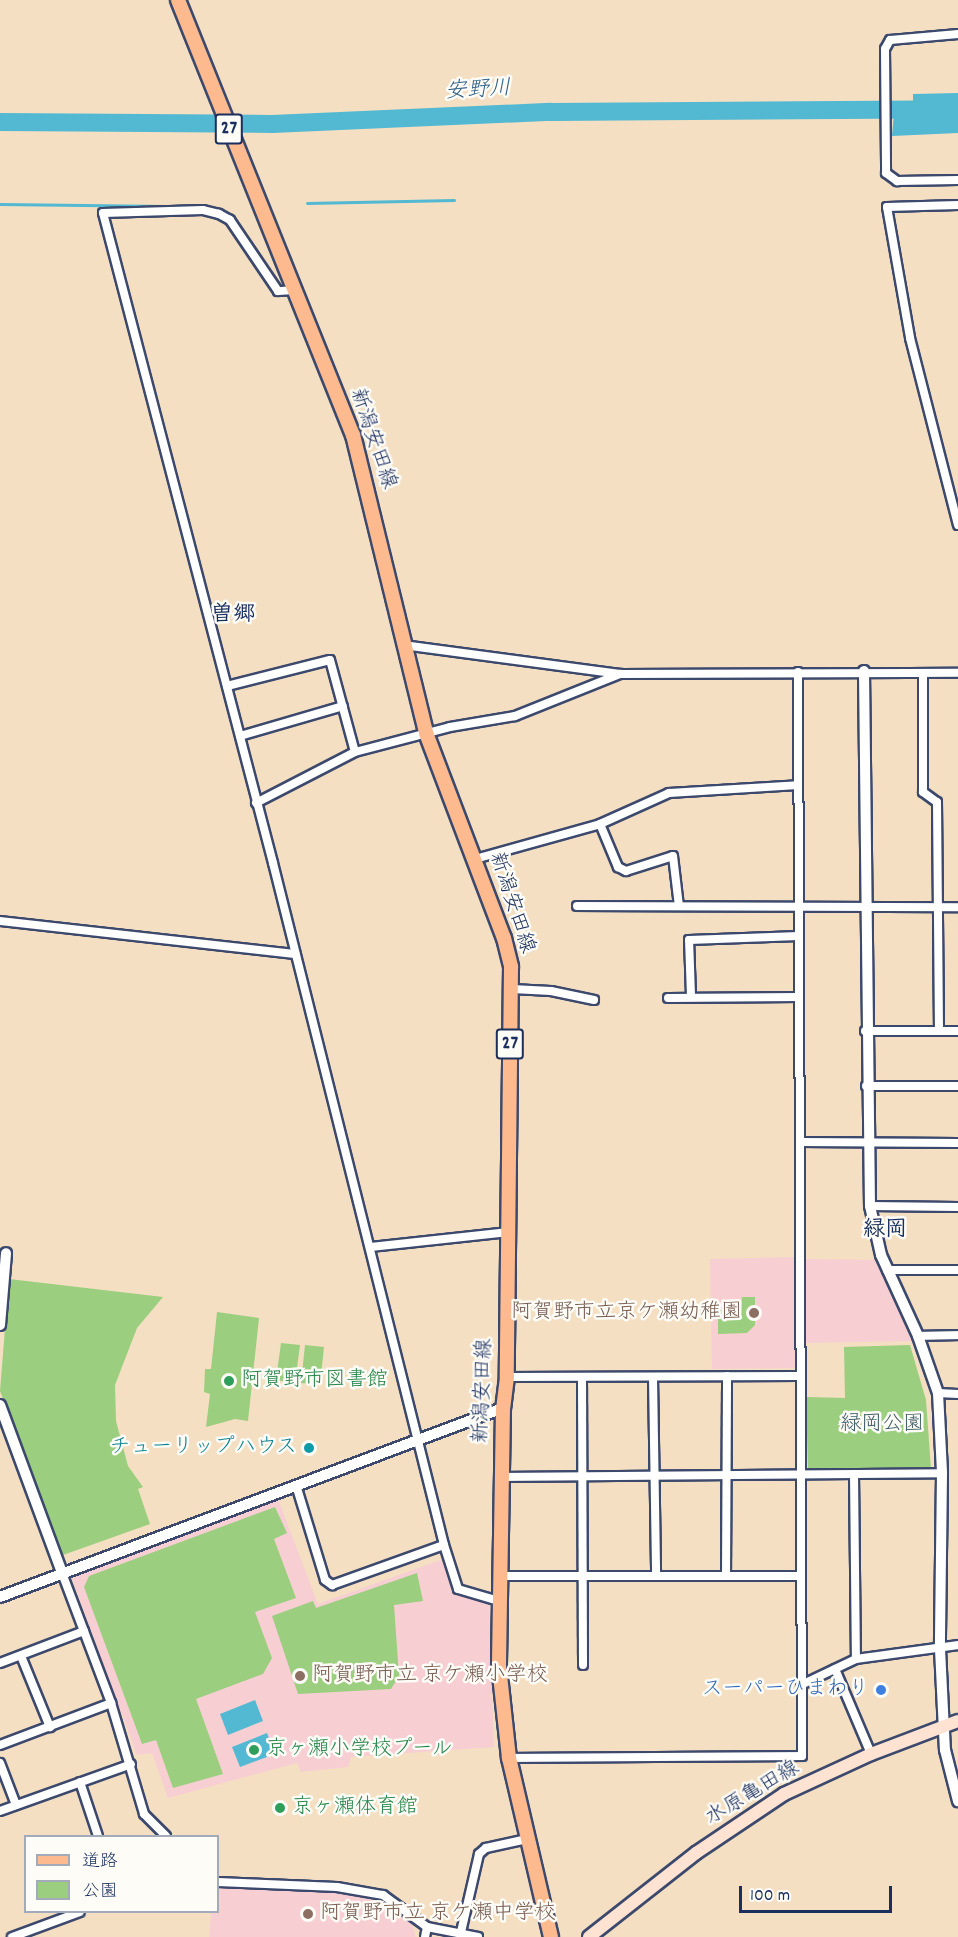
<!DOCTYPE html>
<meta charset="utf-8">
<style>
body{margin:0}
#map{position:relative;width:958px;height:1937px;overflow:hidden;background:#f4dfc2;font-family:Dekko,"Klee One",sans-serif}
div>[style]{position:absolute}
.built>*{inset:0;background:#f7cfd3}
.green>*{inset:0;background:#9bce7e}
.water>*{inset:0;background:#53b9d2}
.stream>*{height:3px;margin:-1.5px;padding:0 1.5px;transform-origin:1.5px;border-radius:1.5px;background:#53b9d2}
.river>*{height:18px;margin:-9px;padding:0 9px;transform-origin:9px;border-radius:9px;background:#53b9d2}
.roads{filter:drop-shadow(2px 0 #3c496d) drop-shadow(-2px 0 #3c496d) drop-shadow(0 2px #3c496d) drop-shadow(0 -2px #3c496d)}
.minor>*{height:8px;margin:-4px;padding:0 4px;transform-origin:4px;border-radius:4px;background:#fff}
.tertiary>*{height:10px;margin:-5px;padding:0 5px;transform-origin:5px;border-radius:5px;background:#fff}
.secondary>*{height:12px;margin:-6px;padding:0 6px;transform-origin:6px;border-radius:6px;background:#fee3d2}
.primary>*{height:14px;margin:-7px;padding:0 7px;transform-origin:7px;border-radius:7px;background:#fcba8e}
.dots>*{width:16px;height:16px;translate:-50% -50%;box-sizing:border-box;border:3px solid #fdfcf7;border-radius:50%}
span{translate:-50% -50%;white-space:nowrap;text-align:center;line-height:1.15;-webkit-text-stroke:5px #fdfcf7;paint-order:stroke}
.shield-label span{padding:2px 4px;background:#fdfcf7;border:2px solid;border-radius:4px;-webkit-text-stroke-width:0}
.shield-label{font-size:20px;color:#1b2f5e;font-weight:700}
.street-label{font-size:21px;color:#1b2f5e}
.education-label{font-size:21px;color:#785e54}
.right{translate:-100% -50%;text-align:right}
.left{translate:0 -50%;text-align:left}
.leisure-label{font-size:21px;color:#27864d}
.park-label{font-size:21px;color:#415f68}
.culture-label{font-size:21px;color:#0d838f}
.shop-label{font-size:21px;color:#366cbe}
.water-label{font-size:22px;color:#2f5f87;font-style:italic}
.neighbourhood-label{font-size:22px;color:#1b2f5e;font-weight:700}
.legend{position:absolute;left:24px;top:1835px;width:195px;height:78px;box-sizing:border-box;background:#fdfcf7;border:2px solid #a3aaba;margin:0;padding:8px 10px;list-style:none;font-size:18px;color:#1b2f5e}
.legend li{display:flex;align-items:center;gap:12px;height:30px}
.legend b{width:30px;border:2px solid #a3aaba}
.scale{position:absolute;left:739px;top:1886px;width:153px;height:27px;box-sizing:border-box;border:3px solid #1b2f5e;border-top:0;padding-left:8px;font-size:18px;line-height:21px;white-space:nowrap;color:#1b2f5e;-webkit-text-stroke:4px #fdfcf7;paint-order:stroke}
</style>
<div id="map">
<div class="built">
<div style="clip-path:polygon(796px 1257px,797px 1368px,712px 1369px,710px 1259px)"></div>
<div style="clip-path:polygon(804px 1259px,880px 1260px,915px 1341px,806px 1343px)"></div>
<div style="clip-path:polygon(277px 1496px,318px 1604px,446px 1558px,452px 1592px,489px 1602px,494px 1747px,351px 1757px,348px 1767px,301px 1772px,297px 1763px,168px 1798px,152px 1753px,137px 1755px,72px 1579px,75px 1573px)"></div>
<div style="clip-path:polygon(218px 1886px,348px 1890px,387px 1898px,409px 1916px,416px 1937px,209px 1937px,211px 1912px,218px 1912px)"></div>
</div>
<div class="green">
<div style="clip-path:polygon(9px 1279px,163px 1297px,137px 1328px,115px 1385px,116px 1421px,128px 1466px,143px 1487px,138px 1489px,150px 1524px,63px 1555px,0 1391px)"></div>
<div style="clip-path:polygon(742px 1297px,755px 1297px,755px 1325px,747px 1333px,718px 1334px,718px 1310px,741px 1308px)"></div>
<div style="clip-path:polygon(217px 1312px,259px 1318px,248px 1421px,235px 1419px,206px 1427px,210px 1394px,204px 1392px,205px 1369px,211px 1369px)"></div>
<div style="clip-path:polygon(281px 1343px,300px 1345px,295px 1383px,276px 1380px)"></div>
<div style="clip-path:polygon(305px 1345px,324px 1347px,320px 1385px,301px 1383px)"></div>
<div style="clip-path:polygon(910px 1345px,926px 1400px,931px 1469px,808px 1470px,806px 1397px,845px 1398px,844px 1347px)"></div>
<div style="clip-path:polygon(275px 1507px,287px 1533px,274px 1539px,296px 1598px,255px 1612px,272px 1658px,263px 1674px,196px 1699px,223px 1774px,173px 1788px,156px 1740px,142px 1744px,84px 1587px,89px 1576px)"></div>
<div style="clip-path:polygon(417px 1573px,423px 1601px,394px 1605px,399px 1676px,391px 1689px,298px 1694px,272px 1616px,313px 1601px,316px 1608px)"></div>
</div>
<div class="water">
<div style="clip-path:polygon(958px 93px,958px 133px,892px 136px,894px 112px,900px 105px,913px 102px,913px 94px)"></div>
<div style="clip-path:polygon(255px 1700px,263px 1721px,228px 1735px,220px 1714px)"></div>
<div style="clip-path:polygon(267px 1733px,275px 1754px,240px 1767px,232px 1747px)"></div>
</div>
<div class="stream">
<div style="left:307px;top:203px;width:147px;rotate:-1.2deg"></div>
<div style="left:0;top:204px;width:167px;rotate:0.7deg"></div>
</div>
<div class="river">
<div style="left:0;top:122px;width:272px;rotate:0.4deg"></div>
<div style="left:272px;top:124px;width:279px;rotate:-2.5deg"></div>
<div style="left:551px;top:112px;width:407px;rotate:-0.4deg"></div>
</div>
<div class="roads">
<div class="minor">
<div style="left:958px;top:34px;width:68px;rotate:175deg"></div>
<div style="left:890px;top:40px;width:10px;rotate:119deg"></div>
<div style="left:885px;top:49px;width:124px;rotate:89.5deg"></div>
<div style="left:886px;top:173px;width:14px;rotate:36deg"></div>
<div style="left:897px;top:181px;width:61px;rotate:-0.9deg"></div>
<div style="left:958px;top:205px;width:71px;rotate:178.4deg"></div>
<div style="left:887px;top:207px;width:133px;rotate:80deg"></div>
<div style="left:910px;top:338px;width:193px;rotate:75.6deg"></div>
<div style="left:294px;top:290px;width:16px;rotate:176deg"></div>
<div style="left:278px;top:291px;width:86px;rotate:-124.1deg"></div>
<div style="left:230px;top:220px;width:13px;rotate:-151deg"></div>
<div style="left:219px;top:214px;width:16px;rotate:-166deg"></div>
<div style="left:203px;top:210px;width:100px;rotate:178.3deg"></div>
<div style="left:103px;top:213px;width:672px;rotate:75.34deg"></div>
<div style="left:273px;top:863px;width:703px;rotate:75.92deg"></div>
<div style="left:444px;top:1545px;width:46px;rotate:72.3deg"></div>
<div style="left:458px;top:1589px;width:43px;rotate:16.3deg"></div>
<div style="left:403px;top:645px;width:219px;rotate:7.6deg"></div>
<div style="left:620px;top:674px;width:338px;rotate:-0.2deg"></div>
<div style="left:923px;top:674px;width:118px;rotate:90deg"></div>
<div style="left:923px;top:792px;width:17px;rotate:36deg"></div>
<div style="left:937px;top:802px;width:229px;rotate:89.5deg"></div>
<div style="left:227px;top:686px;width:106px;rotate:-14.2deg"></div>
<div style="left:330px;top:660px;width:95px;rotate:74.8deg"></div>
<div style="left:240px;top:736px;width:107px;rotate:-16.2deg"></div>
<div style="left:256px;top:803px;width:111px;rotate:-27.3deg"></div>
<div style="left:355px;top:752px;width:98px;rotate:-14.7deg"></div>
<div style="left:450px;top:727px;width:66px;rotate:-9.6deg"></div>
<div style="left:515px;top:716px;width:113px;rotate:-21.8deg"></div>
<div style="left:600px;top:824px;width:47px;rotate:67.3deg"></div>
<div style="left:618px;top:867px;width:9px;rotate:27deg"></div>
<div style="left:626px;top:871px;width:49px;rotate:-17.7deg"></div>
<div style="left:673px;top:856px;width:50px;rotate:83.2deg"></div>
<div style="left:475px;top:859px;width:130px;rotate:-15.6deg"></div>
<div style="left:600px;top:824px;width:76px;rotate:-24.2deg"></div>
<div style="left:669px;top:793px;width:129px;rotate:-3.5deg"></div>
<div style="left:577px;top:906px;width:381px;rotate:0.2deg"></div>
<div style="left:0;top:921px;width:297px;rotate:6.4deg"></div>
<div style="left:512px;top:989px;width:39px;rotate:3deg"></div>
<div style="left:551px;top:991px;width:44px;rotate:11.8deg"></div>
<div style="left:691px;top:996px;width:56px;rotate:-92deg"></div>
<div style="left:689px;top:940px;width:110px;rotate:-2.1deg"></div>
<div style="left:668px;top:998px;width:131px;rotate:-0.4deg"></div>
<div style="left:865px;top:1031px;width:93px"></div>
<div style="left:866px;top:1086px;width:92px"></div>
<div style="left:800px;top:1142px;width:158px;rotate:0.4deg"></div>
<div style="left:870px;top:1206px;width:88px;rotate:0.7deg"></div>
<div style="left:370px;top:1247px;width:138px;rotate:-6.2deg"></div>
<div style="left:887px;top:1270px;width:71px"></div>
<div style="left:918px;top:1336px;width:40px;rotate:-1.4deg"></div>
<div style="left:507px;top:1377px;width:293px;rotate:-0.2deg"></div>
<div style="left:582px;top:1377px;width:288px;rotate:89.8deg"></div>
<div style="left:653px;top:1377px;width:199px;rotate:89.1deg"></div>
<div style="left:938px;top:1393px;width:20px;rotate:3deg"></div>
<div style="left:854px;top:1474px;width:185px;rotate:89.4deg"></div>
<div style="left:502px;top:1477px;width:440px;rotate:-0.5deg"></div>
<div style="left:296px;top:1485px;width:99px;rotate:73deg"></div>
<div style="left:325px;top:1580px;width:9px;rotate:36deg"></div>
<div style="left:332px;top:1585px;width:119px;rotate:-19.7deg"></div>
<div style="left:62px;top:1573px;width:139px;rotate:69.3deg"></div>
<div style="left:111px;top:1703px;width:116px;rotate:73.4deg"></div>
<div style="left:144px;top:1814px;width:31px;rotate:45deg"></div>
<div style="left:499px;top:1576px;width:302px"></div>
<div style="left:726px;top:1576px;width:200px;rotate:-89.7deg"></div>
<div style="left:21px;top:1656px;width:77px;rotate:67.8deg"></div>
<div style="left:0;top:1663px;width:90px;rotate:-20.9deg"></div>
<div style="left:835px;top:1669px;width:92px;rotate:67deg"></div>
<div style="left:801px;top:1685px;width:61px;rotate:-25.3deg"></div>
<div style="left:856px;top:1659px;width:103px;rotate:-7.8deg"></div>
<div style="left:0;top:1745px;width:119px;rotate:-20.7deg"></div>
<div style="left:509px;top:1758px;width:293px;rotate:-0.4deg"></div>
<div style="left:802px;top:1756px;width:1084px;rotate:-90.21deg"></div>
<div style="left:0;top:1763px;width:45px;rotate:69.1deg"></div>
<div style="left:80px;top:1782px;width:57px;rotate:71.6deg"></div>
<div style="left:0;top:1811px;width:139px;rotate:-19.7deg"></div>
<div style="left:218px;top:1882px;width:119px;rotate:2.4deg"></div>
<div style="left:337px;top:1887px;width:47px;rotate:9.9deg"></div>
<div style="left:383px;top:1895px;width:54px;rotate:36deg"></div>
<div style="left:427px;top:1927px;width:52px;rotate:11.1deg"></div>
<div style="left:461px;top:1932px;width:80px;rotate:-77deg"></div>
<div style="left:479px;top:1854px;width:9px;rotate:-41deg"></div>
<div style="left:486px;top:1848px;width:42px;rotate:-12.4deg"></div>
<div style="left:12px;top:1937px;width:72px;rotate:-20.2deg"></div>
<div style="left:425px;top:1937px;width:10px;rotate:-79deg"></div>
</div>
<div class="tertiary">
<div style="left:864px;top:671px;width:535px;rotate:89.36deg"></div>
<div style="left:870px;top:1206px;width:50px;rotate:77.3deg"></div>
<div style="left:881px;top:1255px;width:89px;rotate:65.4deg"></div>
<div style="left:918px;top:1336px;width:60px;rotate:70.7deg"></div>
<div style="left:938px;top:1393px;width:80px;rotate:87.1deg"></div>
<div style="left:942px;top:1473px;width:176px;rotate:90.7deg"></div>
<div style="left:940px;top:1649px;width:101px;rotate:87.2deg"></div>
<div style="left:945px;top:1750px;width:53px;rotate:75.7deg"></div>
<div style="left:0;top:1325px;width:72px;rotate:-85.2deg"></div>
<div style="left:0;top:1405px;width:179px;rotate:69.7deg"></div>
<div style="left:0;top:1597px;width:537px;rotate:-20.59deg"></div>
</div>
<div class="secondary">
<div style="left:589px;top:1937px;width:136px;rotate:-38.1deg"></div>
<div style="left:696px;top:1853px;width:106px;rotate:-33.8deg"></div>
<div style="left:784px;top:1794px;width:96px;rotate:-24.7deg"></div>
<div style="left:871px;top:1754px;width:93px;rotate:-20.8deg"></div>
</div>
<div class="primary">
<div style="left:178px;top:0;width:469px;rotate:68.1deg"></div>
<div style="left:353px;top:435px;width:307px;rotate:76.2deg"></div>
<div style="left:426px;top:733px;width:219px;rotate:69.2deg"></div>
<div style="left:504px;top:938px;width:30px;rotate:76deg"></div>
<div style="left:511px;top:967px;width:410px;rotate:90.6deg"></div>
<div style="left:507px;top:1377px;width:31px;rotate:97deg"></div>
<div style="left:503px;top:1408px;width:258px;rotate:90.9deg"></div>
<div style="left:499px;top:1666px;width:93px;rotate:83.8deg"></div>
<div style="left:509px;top:1758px;width:184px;rotate:76.8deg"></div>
</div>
</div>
<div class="dots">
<div style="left:754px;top:1313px;background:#8d6e63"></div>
<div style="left:229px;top:1381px;background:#2e9e5b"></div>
<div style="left:309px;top:1448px;background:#0f9aa8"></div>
<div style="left:300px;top:1676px;background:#8d6e63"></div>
<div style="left:881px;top:1690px;background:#3f7fe0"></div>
<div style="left:254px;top:1750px;background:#2e9e5b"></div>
<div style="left:280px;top:1808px;background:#2e9e5b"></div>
<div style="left:308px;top:1914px;background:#8d6e63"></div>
</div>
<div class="shield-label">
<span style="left:229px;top:129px">27</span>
<span style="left:510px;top:1044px">27</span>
</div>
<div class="street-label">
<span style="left:372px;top:439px;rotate:71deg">新潟安田線</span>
<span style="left:511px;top:903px;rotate:72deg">新潟安田線</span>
<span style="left:484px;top:1391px;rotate:-88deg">新潟安田線</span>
<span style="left:753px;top:1794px;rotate:-31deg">水原亀田線</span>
</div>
<div class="education-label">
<span class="right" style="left:742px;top:1313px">阿賀野市立京ケ瀬幼稚園</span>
<span class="left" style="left:312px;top:1676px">阿賀野市立 京ケ瀬小学校</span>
<span class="left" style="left:320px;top:1914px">阿賀野市立 京ケ瀬中学校</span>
</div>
<div class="leisure-label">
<span class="left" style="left:241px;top:1381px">阿賀野市図書館</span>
<span class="left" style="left:266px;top:1750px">京ヶ瀬小学校プール</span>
<span class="left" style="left:292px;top:1808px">京ヶ瀬体育館</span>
</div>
<div class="park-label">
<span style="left:882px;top:1425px">緑岡公園</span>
</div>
<div class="culture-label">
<span class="right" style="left:297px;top:1448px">チューリップハウス</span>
</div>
<div class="shop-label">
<span class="right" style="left:869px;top:1690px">スーパーひまわり</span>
</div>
<div class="water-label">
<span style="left:478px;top:91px;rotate:-3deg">安野川</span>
</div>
<div class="neighbourhood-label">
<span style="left:233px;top:616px">曽郷</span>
<span style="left:885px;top:1231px">緑岡</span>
</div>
<ul class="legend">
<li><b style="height:8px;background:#fcba8e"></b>道路</li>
<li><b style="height:16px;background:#9bce7e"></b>公園</li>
</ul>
<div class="scale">100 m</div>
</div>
